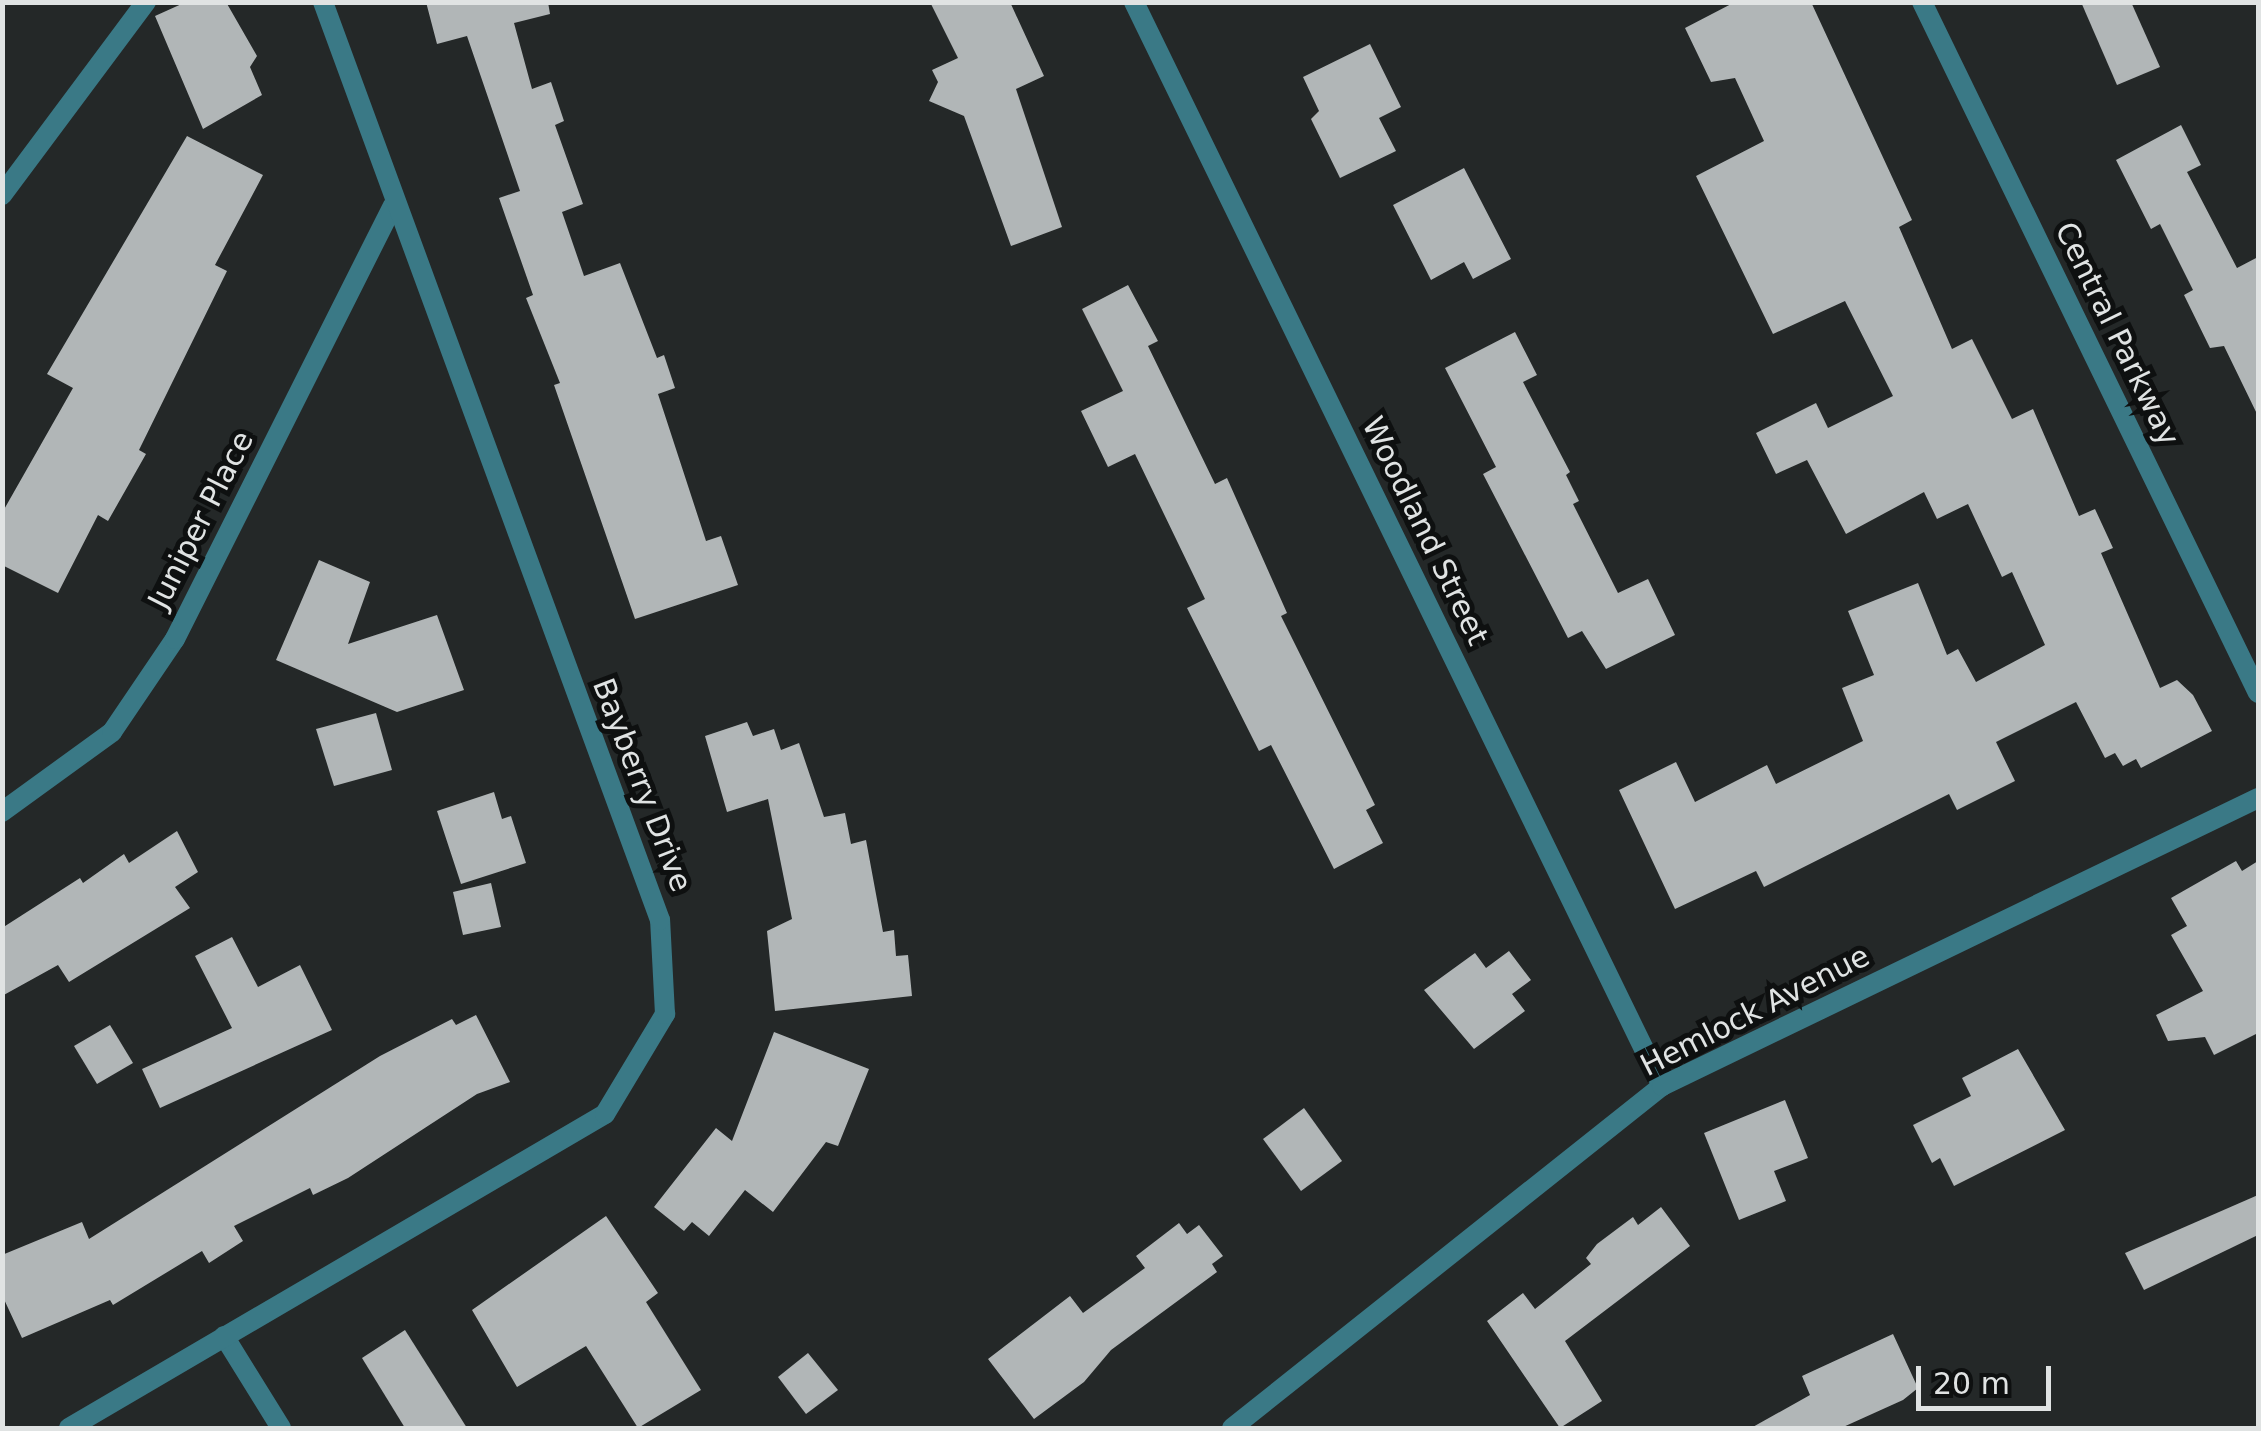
<!DOCTYPE html>
<style>
body{margin:0}
#map{position:relative;width:2261px;height:1431px;overflow:hidden;background:#242828;font-family:"DejaVu Sans",sans-serif}
div>[style]{position:absolute}
.building>*{inset:0;background:#b1b6b7}
.minor>*{height:20px;margin:-10px;padding:0 10px;transform-origin:10px;border-radius:10px;background:#3a7986}
span{translate:-50% -50%;white-space:nowrap;text-align:center;line-height:1.15;-webkit-text-stroke:10px #0e1010;paint-order:stroke}
.street-label{font-size:30px;color:#e0e3e3}
.frame{position:absolute;inset:0;border:5px solid #e0e3e3;pointer-events:none}
.scale{position:absolute;left:1916px;top:1366px;width:135px;height:45px;box-sizing:border-box;border:5px solid #e0e3e3;border-top:0;padding-left:12px;font-size:30px;line-height:35px;white-space:nowrap;color:#e0e3e3;-webkit-text-stroke:8px #0e1010;paint-order:stroke}
</style>
<div id="map">
<div class="building">
<div style="clip-path:polygon(186px 2px,226px 2px,257px 56px,250px 67px,262px 95px,203px 129px,155px 16px)"></div>
<div style="clip-path:polygon(426px 2px,548px 2px,550px 14px,514px 23px,532px 89px,551px 82px,564px 121px,555px 125px,583px 204px,562px 212px,584px 276px,620px 263px,657px 358px,664px 355px,675px 388px,658px 394px,706px 541px,721px 536px,738px 585px,635px 619px,554px 385px,560px 383px,526px 298px,533px 295px,499px 198px,520px 191px,467px 36px,437px 44px)"></div>
<div style="clip-path:polygon(930px 2px,1010px 2px,1044px 76px,1016px 89px,1062px 227px,1011px 246px,964px 116px,929px 101px,938px 82px,932px 70px,958px 58px)"></div>
<div style="clip-path:polygon(1735px 2px,1811px 2px,1912px 220px,1899px 227px,1952px 349px,1972px 339px,2012px 419px,2033px 409px,2079px 516px,2095px 509px,2113px 548px,2101px 553px,2160px 688px,2177px 680px,2193px 695px,2212px 731px,2141px 768px,2136px 759px,2123px 766px,2115px 753px,2105px 758px,2076px 702px,1996px 742px,2015px 781px,1957px 810px,1949px 794px,1764px 887px,1756px 871px,1675px 909px,1619px 790px,1676px 762px,1695px 802px,1767px 765px,1776px 784px,1863px 741px,1842px 688px,1874px 675px,1848px 611px,1918px 583px,1947px 655px,1958px 649px,1976px 682px,2045px 645px,2012px 572px,2002px 577px,1968px 504px,1937px 519px,1924px 492px,1846px 534px,1807px 460px,1776px 474px,1756px 433px,1816px 403px,1828px 428px,1893px 396px,1845px 301px,1773px 334px,1696px 176px,1764px 141px,1735px 78px,1711px 82px,1685px 28px)"></div>
<div style="clip-path:polygon(2081px 2px,2131px 2px,2160px 67px,2117px 85px)"></div>
<div style="clip-path:polygon(1370px 44px,1401px 107px,1379px 118px,1396px 151px,1340px 178px,1311px 119px,1319px 111px,1303px 77px)"></div>
<div style="clip-path:polygon(2181px 125px,2201px 165px,2187px 172px,2237px 268px,2258px 257px,2258px 416px,2224px 346px,2210px 348px,2184px 295px,2193px 290px,2160px 224px,2151px 229px,2116px 160px)"></div>
<div style="clip-path:polygon(187px 136px,263px 175px,215px 265px,227px 271px,139px 450px,146px 454px,108px 521px,98px 515px,58px 593px,2px 565px,2px 513px,73px 388px,47px 374px)"></div>
<div style="clip-path:polygon(1464px 168px,1511px 259px,1473px 279px,1464px 262px,1431px 280px,1393px 205px)"></div>
<div style="clip-path:polygon(1128px 285px,1158px 341px,1148px 346px,1215px 484px,1227px 478px,1287px 613px,1281px 616px,1375px 805px,1366px 810px,1383px 843px,1334px 869px,1271px 745px,1259px 751px,1187px 608px,1205px 599px,1135px 454px,1108px 467px,1081px 411px,1123px 391px,1082px 309px)"></div>
<div style="clip-path:polygon(1515px 332px,1537px 375px,1523px 382px,1570px 472px,1566px 475px,1579px 501px,1573px 504px,1618px 593px,1648px 579px,1675px 635px,1606px 669px,1582px 631px,1568px 638px,1483px 474px,1496px 467px,1445px 368px)"></div>
<div style="clip-path:polygon(319px 560px,370px 582px,348px 644px,437px 615px,464px 690px,397px 712px,276px 660px)"></div>
<div style="clip-path:polygon(376px 713px,392px 770px,334px 786px,316px 729px)"></div>
<div style="clip-path:polygon(747px 722px,753px 736px,774px 729px,781px 750px,799px 743px,824px 817px,845px 813px,851px 844px,866px 840px,883px 932px,894px 930px,896px 956px,908px 955px,912px 996px,775px 1011px,767px 931px,792px 919px,768px 799px,727px 812px,705px 736px)"></div>
<div style="clip-path:polygon(494px 792px,502px 819px,511px 816px,526px 863px,461px 884px,437px 811px)"></div>
<div style="clip-path:polygon(177px 831px,198px 872px,175px 887px,190px 908px,69px 982px,58px 965px,2px 996px,2px 928px,80px 878px,83px 883px,124px 854px,129px 863px)"></div>
<div style="clip-path:polygon(2236px 861px,2242px 871px,2258px 861px,2258px 1033px,2214px 1055px,2205px 1037px,2168px 1041px,2156px 1015px,2203px 991px,2171px 935px,2187px 926px,2171px 898px)"></div>
<div style="clip-path:polygon(491px 883px,501px 927px,463px 935px,453px 892px)"></div>
<div style="clip-path:polygon(232px 937px,258px 987px,300px 965px,332px 1030px,160px 1108px,142px 1069px,232px 1028px,195px 956px)"></div>
<div style="clip-path:polygon(1509px 951px,1531px 980px,1512px 994px,1525px 1011px,1474px 1049px,1424px 990px,1475px 953px,1486px 968px)"></div>
<div style="clip-path:polygon(476px 1015px,510px 1082px,477px 1094px,348px 1178px,313px 1195px,310px 1188px,234px 1226px,243px 1241px,209px 1263px,202px 1251px,113px 1305px,110px 1300px,22px 1338px,2px 1295px,2px 1255px,82px 1222px,89px 1239px,380px 1056px,452px 1019px,456px 1025px)"></div>
<div style="clip-path:polygon(110px 1025px,133px 1063px,97px 1084px,74px 1046px)"></div>
<div style="clip-path:polygon(774px 1032px,869px 1069px,838px 1146px,826px 1142px,773px 1212px,745px 1190px,709px 1236px,692px 1222px,684px 1231px,654px 1207px,716px 1128px,732px 1141px)"></div>
<div style="clip-path:polygon(2018px 1049px,2065px 1130px,1954px 1186px,1940px 1158px,1932px 1163px,1913px 1125px,1971px 1096px,1962px 1078px)"></div>
<div style="clip-path:polygon(1785px 1100px,1808px 1158px,1774px 1171px,1786px 1201px,1739px 1220px,1704px 1133px)"></div>
<div style="clip-path:polygon(1304px 1108px,1342px 1161px,1301px 1191px,1263px 1139px)"></div>
<div style="clip-path:polygon(2258px 1195px,2258px 1235px,2144px 1290px,2125px 1253px)"></div>
<div style="clip-path:polygon(1661px 1207px,1690px 1246px,1565px 1341px,1602px 1401px,1560px 1428px,1487px 1321px,1523px 1293px,1535px 1309px,1591px 1264px,1586px 1258px,1597px 1244px,1633px 1217px,1638px 1225px)"></div>
<div style="clip-path:polygon(606px 1216px,658px 1293px,646px 1302px,701px 1390px,638px 1428px,586px 1346px,517px 1387px,472px 1310px)"></div>
<div style="clip-path:polygon(1179px 1223px,1187px 1234px,1199px 1225px,1223px 1256px,1212px 1264px,1217px 1272px,1111px 1350px,1084px 1382px,1034px 1419px,988px 1359px,1070px 1296px,1083px 1313px,1145px 1268px,1136px 1256px)"></div>
<div style="clip-path:polygon(405px 1330px,467px 1428px,405px 1428px,362px 1358px)"></div>
<div style="clip-path:polygon(1893px 1334px,1918px 1388px,1903px 1400px,1841px 1428px,1751px 1428px,1810px 1395px,1802px 1376px)"></div>
<div style="clip-path:polygon(808px 1353px,838px 1390px,806px 1414px,778px 1377px)"></div>
</div>
<div class="minor">
<div style="left:1134px;top:2px;width:1206px;rotate:64.03deg"></div>
<div style="left:1922px;top:2px;width:768px;rotate:64.07deg"></div>
<div style="left:2px;top:195px;width:241px;rotate:-53.3deg"></div>
<div style="left:2px;top:812px;width:136px;rotate:-36deg"></div>
<div style="left:112px;top:732px;width:112px;rotate:-55.9deg"></div>
<div style="left:175px;top:639px;width:485px;rotate:-63.3deg"></div>
<div style="left:224px;top:1336px;width:108px;rotate:58.2deg"></div>
<div style="left:69px;top:1428px;width:621px;rotate:-30.36deg"></div>
<div style="left:605px;top:1114px;width:117px;rotate:-59deg"></div>
<div style="left:665px;top:1014px;width:94px;rotate:-93deg"></div>
<div style="left:660px;top:920px;width:978px;rotate:-110.16deg"></div>
<div style="left:1232px;top:1428px;width:549px;rotate:-38.5deg"></div>
<div style="left:1662px;top:1086px;width:662px;rotate:-25.79deg"></div>
</div>
<div class="street-label">
<span style="left:2117px;top:334px;rotate:64deg">Central Parkway</span>
<span style="left:201px;top:520px;rotate:-63deg">Juniper Place</span>
<span style="left:1425px;top:531px;rotate:64deg">Woodland Street</span>
<span style="left:642px;top:785px;rotate:69deg">Bayberry Drive</span>
<span style="left:1755px;top:1011px;rotate:-27deg">Hemlock Avenue</span>
</div>
<div class="frame"></div>
<div class="scale">20 m</div>
</div>
